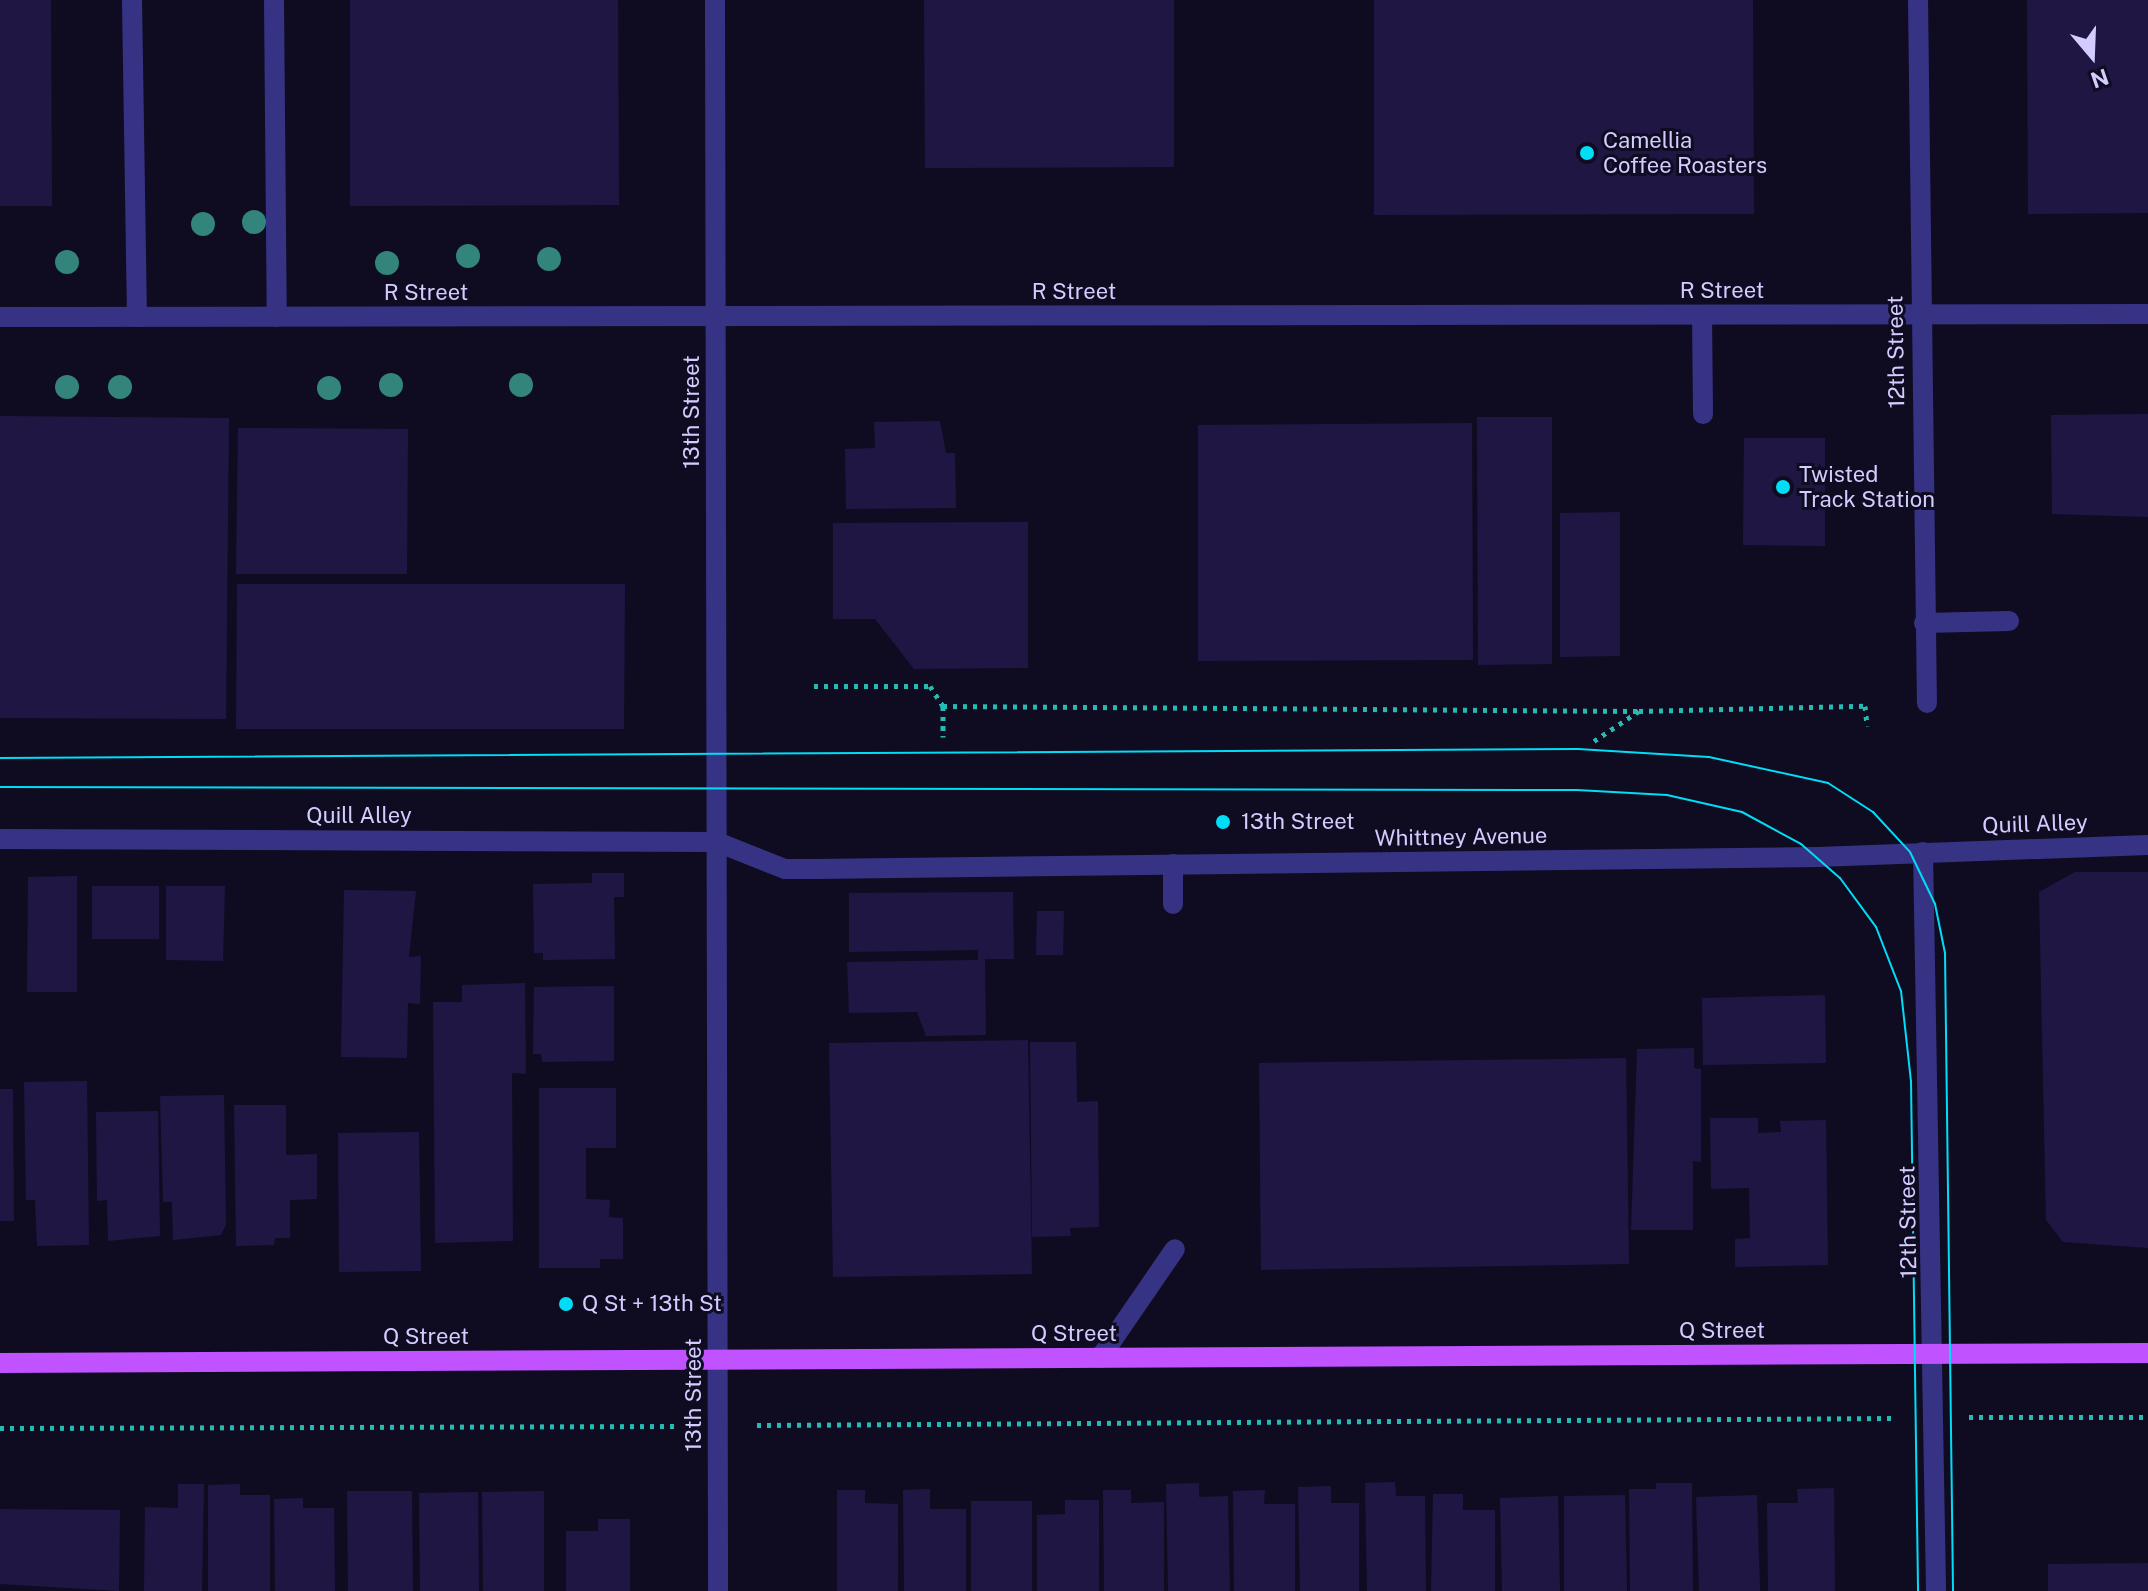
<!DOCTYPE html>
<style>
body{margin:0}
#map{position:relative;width:2148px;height:1591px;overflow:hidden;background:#0f0c22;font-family:"Public Sans",sans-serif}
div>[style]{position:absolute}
.building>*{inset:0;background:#201644}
.path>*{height:5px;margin-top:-2.5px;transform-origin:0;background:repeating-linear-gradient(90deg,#25bab2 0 4px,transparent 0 10px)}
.minor>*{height:20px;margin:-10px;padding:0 10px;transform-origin:10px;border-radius:10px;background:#373384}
.major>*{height:20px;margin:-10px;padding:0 10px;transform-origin:10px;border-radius:10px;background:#c053ff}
.tram>*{height:2px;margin:-1px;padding:0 1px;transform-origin:1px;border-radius:1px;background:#00ddf7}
.trees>*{width:24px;height:24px;margin:-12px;border-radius:50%;background:#33847a}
.dots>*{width:22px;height:22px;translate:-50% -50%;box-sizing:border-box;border:4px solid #0f0c22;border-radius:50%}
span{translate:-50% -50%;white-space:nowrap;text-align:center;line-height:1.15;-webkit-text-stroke:6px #0f0c22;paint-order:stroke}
.poi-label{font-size:22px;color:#d2ccff}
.left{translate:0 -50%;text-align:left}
.street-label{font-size:22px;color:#d2ccff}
.north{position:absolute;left:2052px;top:16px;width:80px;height:80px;-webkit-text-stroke:6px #0f0c22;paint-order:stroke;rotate:161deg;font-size:22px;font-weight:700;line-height:32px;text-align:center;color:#d2ccff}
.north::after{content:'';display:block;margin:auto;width:28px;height:36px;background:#d2ccff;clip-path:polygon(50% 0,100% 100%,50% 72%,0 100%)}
</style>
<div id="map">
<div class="building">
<div style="clip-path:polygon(0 0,51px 0,52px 206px,0 206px)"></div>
<div style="clip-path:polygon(350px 0,618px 0,619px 205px,350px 206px)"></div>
<div style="clip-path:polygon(924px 0,1174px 0,1174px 167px,925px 168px)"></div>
<div style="clip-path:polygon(1374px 0,1753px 0,1754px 214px,1374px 215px)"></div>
<div style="clip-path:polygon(2027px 0,2148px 0,2148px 213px,2028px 214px)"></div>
<div style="clip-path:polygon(2148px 414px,2148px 517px,2052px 514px,2051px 415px)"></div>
<div style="clip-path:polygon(0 416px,229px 418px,226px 719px,0 718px)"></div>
<div style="clip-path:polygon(1477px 417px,1552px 417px,1552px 664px,1478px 665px)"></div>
<div style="clip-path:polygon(940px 421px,946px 453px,955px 453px,956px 508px,846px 509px,845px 449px,875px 448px,874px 422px)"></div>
<div style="clip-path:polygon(1472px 423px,1473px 660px,1198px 661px,1198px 425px)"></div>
<div style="clip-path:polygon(238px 428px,408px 429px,407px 574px,236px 574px)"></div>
<div style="clip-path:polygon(1744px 438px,1825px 438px,1825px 546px,1743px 545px)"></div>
<div style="clip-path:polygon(1620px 512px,1620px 656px,1560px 657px,1560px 513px)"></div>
<div style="clip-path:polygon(1028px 522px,1028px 668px,914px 669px,875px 619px,833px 619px,833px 523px)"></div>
<div style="clip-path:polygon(237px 584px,625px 584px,624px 729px,236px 729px)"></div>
<div style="clip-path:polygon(2075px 872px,2148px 872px,2148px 1248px,2063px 1242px,2046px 1220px,2039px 892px)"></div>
<div style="clip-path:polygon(592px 873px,624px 873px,624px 897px,614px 897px,615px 959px,543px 960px,543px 953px,534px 953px,533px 884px,592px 883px)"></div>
<div style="clip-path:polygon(77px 876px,77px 992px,27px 992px,28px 877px)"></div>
<div style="clip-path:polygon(92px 886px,159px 886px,159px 939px,92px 939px)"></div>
<div style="clip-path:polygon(166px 886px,225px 886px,223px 961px,166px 960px)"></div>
<div style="clip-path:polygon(344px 890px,416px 891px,409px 957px,421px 956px,420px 1004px,408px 1003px,407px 1058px,341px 1057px)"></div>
<div style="clip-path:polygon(1013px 892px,1014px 959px,985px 959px,986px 1035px,926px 1036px,917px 1012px,849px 1013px,847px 962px,978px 960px,978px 950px,849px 952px,849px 893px)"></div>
<div style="clip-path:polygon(1037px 911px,1064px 911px,1063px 955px,1036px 955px)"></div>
<div style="clip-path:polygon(525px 983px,526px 1074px,512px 1073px,513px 1241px,435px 1243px,433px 1002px,462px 1002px,462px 985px)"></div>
<div style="clip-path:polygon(614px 986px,614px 1061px,542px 1062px,541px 1054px,533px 1054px,534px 987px)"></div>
<div style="clip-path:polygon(1825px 995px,1826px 1063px,1703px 1065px,1702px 998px)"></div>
<div style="clip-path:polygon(1028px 1040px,1032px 1274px,833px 1277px,829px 1043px)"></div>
<div style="clip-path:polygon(1030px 1042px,1076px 1042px,1077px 1102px,1098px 1101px,1099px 1227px,1070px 1228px,1071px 1236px,1032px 1237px)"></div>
<div style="clip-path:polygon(1694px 1048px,1694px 1068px,1701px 1069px,1701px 1162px,1693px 1161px,1693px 1230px,1631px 1230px,1637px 1049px)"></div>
<div style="clip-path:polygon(1626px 1058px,1629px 1264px,1261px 1270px,1259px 1063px)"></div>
<div style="clip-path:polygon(87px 1081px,89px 1245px,37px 1246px,35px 1200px,26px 1200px,24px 1082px)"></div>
<div style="clip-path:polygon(539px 1088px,616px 1088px,616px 1148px,586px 1148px,586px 1199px,610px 1200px,609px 1217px,623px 1218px,623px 1259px,600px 1259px,600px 1268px,539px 1268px)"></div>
<div style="clip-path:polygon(0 1089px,13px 1089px,14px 1221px,0 1221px)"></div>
<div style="clip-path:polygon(224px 1095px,226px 1225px,221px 1235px,173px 1240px,172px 1202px,163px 1202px,160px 1096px)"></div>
<div style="clip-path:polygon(234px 1105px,286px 1105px,286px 1155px,317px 1154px,317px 1199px,290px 1200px,290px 1238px,275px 1238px,274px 1245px,236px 1246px)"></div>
<div style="clip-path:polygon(158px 1111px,160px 1236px,108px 1241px,107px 1200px,97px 1201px,96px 1112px)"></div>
<div style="clip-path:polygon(1710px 1118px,1758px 1118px,1758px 1133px,1781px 1132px,1780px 1121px,1826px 1120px,1828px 1265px,1735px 1267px,1735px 1239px,1750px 1238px,1749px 1188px,1711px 1189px)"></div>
<div style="clip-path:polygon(419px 1132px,421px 1271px,339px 1272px,338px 1133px)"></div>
<div style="clip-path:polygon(1395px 1482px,1396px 1496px,1425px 1496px,1426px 1591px,1367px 1591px,1365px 1483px)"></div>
<div style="clip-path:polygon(1199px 1483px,1199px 1497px,1228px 1496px,1230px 1591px,1168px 1591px,1166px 1484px)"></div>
<div style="clip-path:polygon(1656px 1483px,1692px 1483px,1693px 1591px,1630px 1591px,1629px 1489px,1656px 1489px)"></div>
<div style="clip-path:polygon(178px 1484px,204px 1484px,202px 1591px,144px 1591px,145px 1507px,178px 1508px)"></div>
<div style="clip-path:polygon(240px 1484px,240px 1495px,270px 1495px,270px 1591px,208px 1591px,208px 1485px)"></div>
<div style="clip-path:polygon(1331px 1486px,1331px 1503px,1359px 1503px,1359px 1591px,1300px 1591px,1298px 1487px)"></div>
<div style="clip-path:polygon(1834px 1488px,1835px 1591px,1768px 1591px,1767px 1503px,1798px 1503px,1797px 1489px)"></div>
<div style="clip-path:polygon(930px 1489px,930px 1509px,966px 1509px,966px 1591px,904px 1591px,903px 1490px)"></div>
<div style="clip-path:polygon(837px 1490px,865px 1490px,865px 1503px,898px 1504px,898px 1591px,837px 1591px)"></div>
<div style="clip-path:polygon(1103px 1490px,1131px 1490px,1131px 1503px,1164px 1502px,1164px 1591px,1104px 1591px)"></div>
<div style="clip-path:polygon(1265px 1490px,1264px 1504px,1295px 1504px,1295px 1591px,1234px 1591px,1233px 1491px)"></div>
<div style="clip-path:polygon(347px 1491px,412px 1491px,413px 1591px,348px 1591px)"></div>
<div style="clip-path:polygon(544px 1491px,544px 1591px,483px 1591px,482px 1492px)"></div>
<div style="clip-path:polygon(478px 1492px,479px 1591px,420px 1591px,419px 1493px)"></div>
<div style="clip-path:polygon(1433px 1494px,1463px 1494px,1463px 1510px,1495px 1510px,1495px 1591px,1431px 1591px)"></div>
<div style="clip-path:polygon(1625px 1495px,1627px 1591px,1564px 1591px,1564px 1496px)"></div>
<div style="clip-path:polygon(1757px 1495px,1760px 1591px,1699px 1591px,1696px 1497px)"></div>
<div style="clip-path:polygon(1558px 1496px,1560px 1591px,1502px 1591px,1500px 1498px)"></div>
<div style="clip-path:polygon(303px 1498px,303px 1508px,334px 1508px,335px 1591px,275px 1591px,274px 1499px)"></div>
<div style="clip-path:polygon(1065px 1500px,1099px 1500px,1099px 1591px,1037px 1591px,1037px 1515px,1065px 1514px)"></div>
<div style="clip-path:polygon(971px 1501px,1032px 1501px,1032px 1591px,971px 1591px)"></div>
<div style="clip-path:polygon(0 1509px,120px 1510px,119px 1591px,0 1584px)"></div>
<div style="clip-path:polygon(598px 1519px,630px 1519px,630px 1591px,566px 1591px,566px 1531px,598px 1531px)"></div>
<div style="clip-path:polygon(2148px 1563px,2148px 1591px,2048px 1591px,2048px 1564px)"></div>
</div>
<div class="path">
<div style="left:814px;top:686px;width:116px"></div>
<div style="left:930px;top:686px;width:24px;rotate:57deg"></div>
<div style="left:943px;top:706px;width:696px;rotate:0.41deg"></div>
<div style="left:943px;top:706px;width:31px;rotate:90deg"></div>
<div style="left:1594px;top:741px;width:54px;rotate:-33.7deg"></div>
<div style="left:1639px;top:711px;width:226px;rotate:-1.3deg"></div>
<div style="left:1865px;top:706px;width:20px;rotate:84deg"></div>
<div style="left:1969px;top:1417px;width:179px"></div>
<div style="left:757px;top:1425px;width:1138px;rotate:-0.35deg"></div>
<div style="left:0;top:1428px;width:679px;rotate:-0.17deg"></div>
</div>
<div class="minor">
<div style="left:132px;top:0;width:317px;rotate:89.1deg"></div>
<div style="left:274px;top:0;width:317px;rotate:89.5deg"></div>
<div style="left:715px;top:0;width:1591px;rotate:89.89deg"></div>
<div style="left:1918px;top:0;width:703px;rotate:89.27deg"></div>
<div style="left:1702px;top:315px;width:99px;rotate:89.4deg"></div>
<div style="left:0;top:317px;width:2148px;rotate:-0.08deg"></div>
<div style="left:1924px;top:623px;width:85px;rotate:-1.3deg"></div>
<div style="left:0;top:839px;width:717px;rotate:0.24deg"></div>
<div style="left:717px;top:842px;width:73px;rotate:21.7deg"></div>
<div style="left:785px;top:869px;width:30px"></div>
<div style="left:815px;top:869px;width:1003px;rotate:-0.69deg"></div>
<div style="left:1818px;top:857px;width:330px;rotate:-2.1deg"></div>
<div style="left:1923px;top:852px;width:739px;rotate:88.99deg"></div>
<div style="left:1173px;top:904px;width:40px;rotate:-90deg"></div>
<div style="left:1100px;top:1358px;width:132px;rotate:-55.5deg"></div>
</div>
<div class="major">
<div style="left:0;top:1363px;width:2148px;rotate:-0.27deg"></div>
</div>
<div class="tram">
<div style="left:0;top:758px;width:1578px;rotate:-0.33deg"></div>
<div style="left:1578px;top:749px;width:131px;rotate:3.5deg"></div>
<div style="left:1709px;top:757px;width:122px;rotate:12.3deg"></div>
<div style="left:1828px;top:783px;width:54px;rotate:32.8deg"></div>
<div style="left:1873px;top:812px;width:54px;rotate:47.2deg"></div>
<div style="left:1910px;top:852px;width:58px;rotate:64.3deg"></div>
<div style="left:1935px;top:904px;width:50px;rotate:78.5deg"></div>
<div style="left:1945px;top:953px;width:638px;rotate:89.28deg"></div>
<div style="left:0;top:787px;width:1577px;rotate:0.11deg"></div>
<div style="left:1577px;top:790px;width:90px;rotate:3.2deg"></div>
<div style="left:1667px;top:795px;width:77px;rotate:12.8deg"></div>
<div style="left:1742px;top:812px;width:67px;rotate:28.5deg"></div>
<div style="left:1801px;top:844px;width:52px;rotate:41.1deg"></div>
<div style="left:1840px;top:878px;width:61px;rotate:53.7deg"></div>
<div style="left:1876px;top:927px;width:69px;rotate:68.7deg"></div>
<div style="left:1901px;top:991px;width:91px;rotate:83.7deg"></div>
<div style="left:1911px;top:1081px;width:510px;rotate:89.21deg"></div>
</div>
<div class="trees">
<div style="left:254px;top:222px"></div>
<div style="left:203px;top:224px"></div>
<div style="left:468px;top:256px"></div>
<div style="left:549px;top:259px"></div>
<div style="left:67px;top:262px"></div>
<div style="left:387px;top:263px"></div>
<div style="left:391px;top:385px"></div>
<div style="left:521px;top:385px"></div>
<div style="left:67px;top:387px"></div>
<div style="left:120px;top:387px"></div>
<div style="left:329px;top:388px"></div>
</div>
<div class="dots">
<div style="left:1587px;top:153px;background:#00ddf7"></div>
<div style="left:1783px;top:487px;background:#00ddf7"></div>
<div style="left:1223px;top:822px;background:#00ddf7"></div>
<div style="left:566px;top:1304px;background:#00ddf7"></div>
</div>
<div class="poi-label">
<span class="left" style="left:1603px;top:153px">Camellia<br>Coffee Roasters</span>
<span class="left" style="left:1799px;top:487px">Twisted<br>Track Station</span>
<span class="left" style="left:1241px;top:822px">13th Street</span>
<span class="left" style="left:582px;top:1304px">Q St + 13th St</span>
</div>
<div class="street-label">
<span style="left:1722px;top:291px">R Street</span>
<span style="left:1074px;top:292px">R Street</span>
<span style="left:426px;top:293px">R Street</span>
<span style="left:1896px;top:352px;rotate:-91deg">12th Street</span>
<span style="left:692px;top:412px;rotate:-90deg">13th Street</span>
<span style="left:359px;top:816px">Quill Alley</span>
<span style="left:2035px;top:824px;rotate:-2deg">Quill Alley</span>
<span style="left:1461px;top:837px;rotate:-1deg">Whittney Avenue</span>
<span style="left:1908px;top:1222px;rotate:-91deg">12th Street</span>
<span style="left:1722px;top:1331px">Q Street</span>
<span style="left:1074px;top:1334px">Q Street</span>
<span style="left:426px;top:1337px">Q Street</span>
<span style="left:694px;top:1395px;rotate:-90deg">13th Street</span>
</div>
<div class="north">N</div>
</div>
